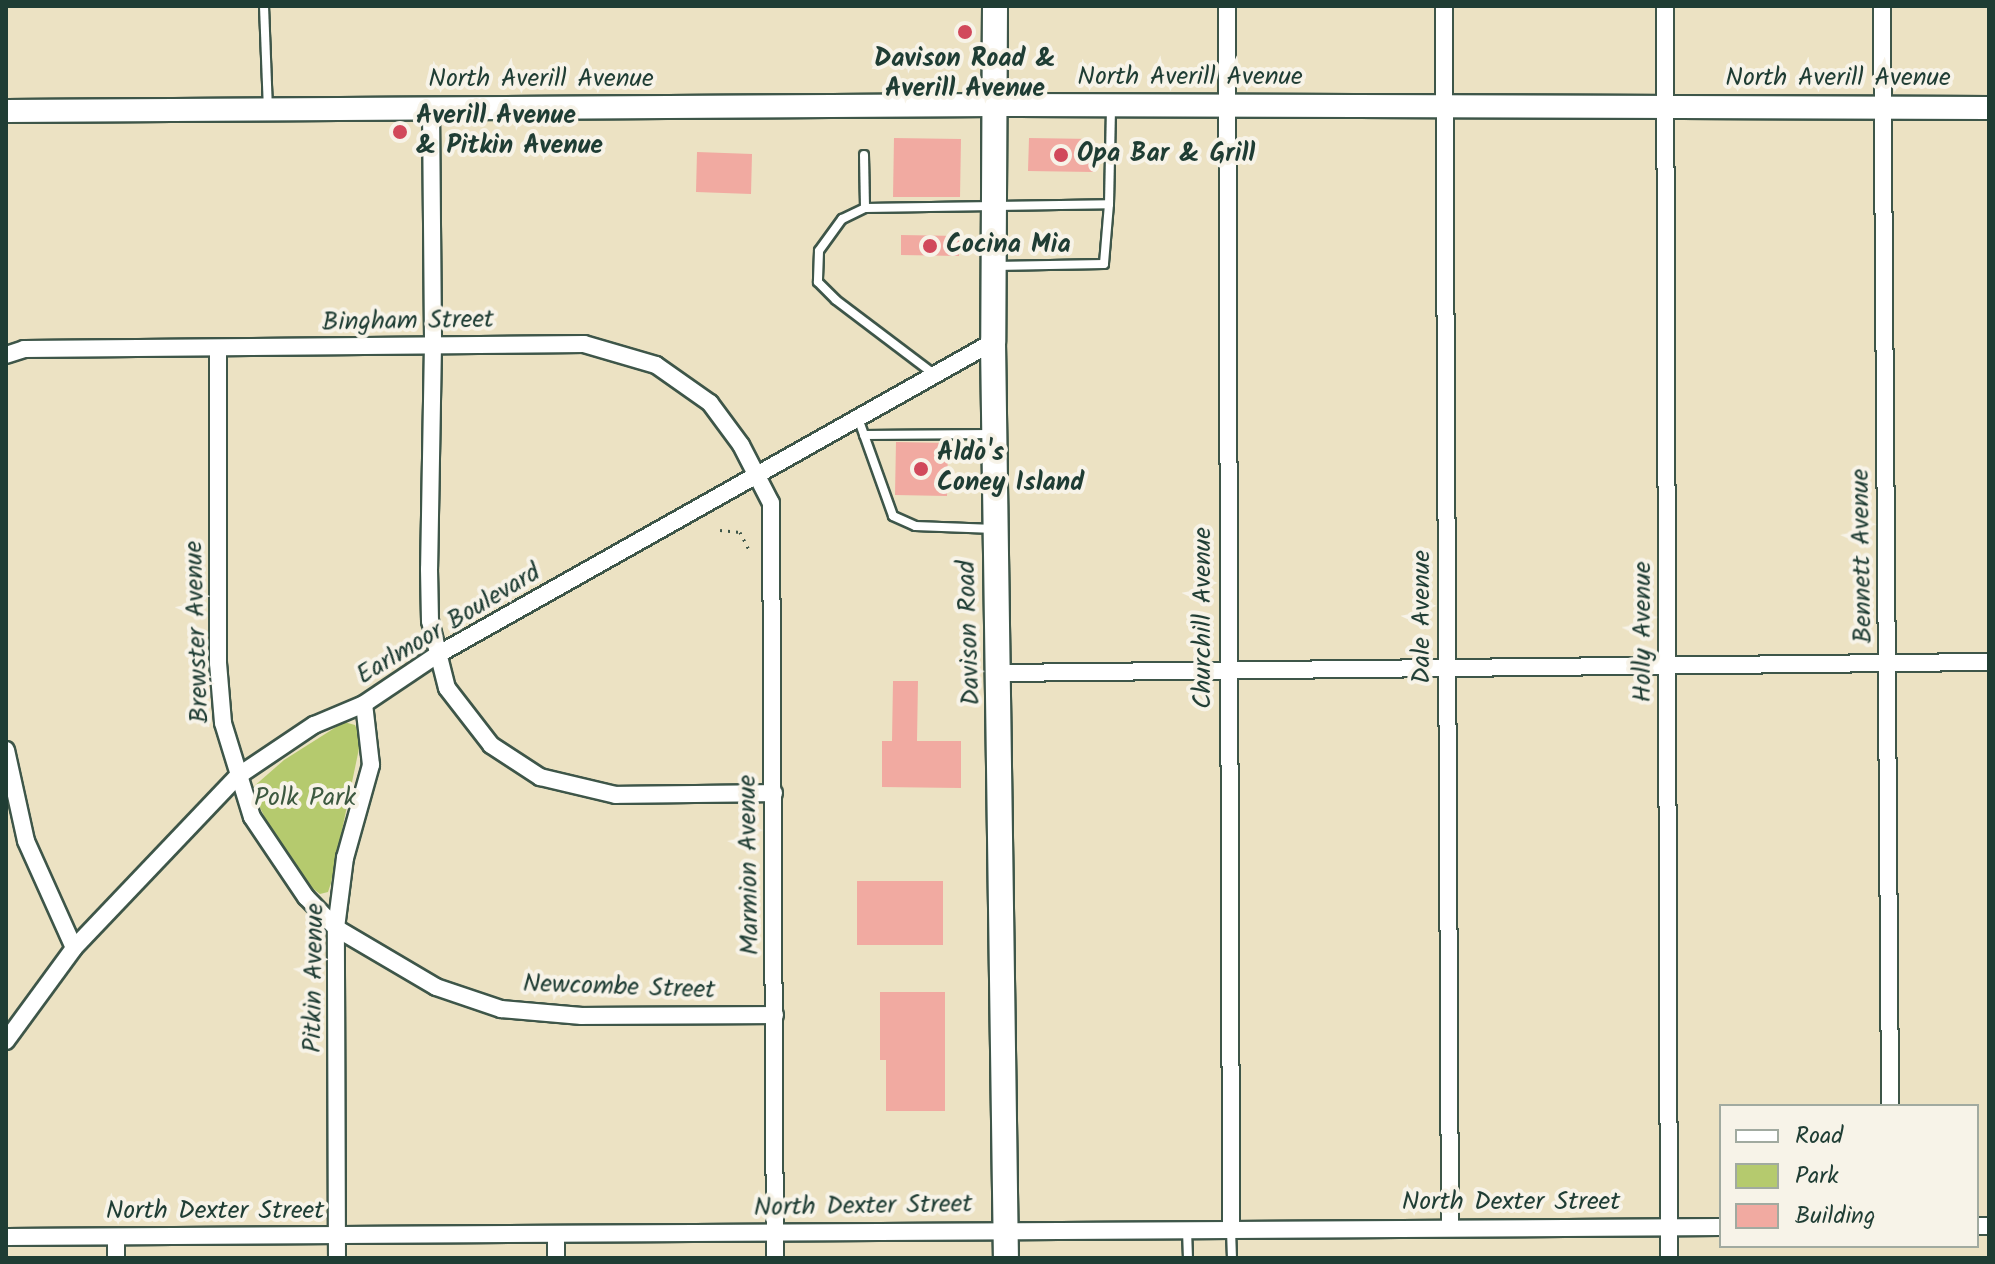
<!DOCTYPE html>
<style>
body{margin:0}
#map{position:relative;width:1995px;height:1264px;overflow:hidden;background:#ece2c3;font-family:Kalam,sans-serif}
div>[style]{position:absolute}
.green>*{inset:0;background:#b5ca6e}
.building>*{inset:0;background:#f1aaa1}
.path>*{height:3px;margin-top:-1.5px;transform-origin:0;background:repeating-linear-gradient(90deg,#3e5649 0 2px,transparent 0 8px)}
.roads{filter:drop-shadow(2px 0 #3e5649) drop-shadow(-2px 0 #3e5649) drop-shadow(0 2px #3e5649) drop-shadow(0 -2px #3e5649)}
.service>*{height:8px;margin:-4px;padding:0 4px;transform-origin:4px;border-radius:4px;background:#fff}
.minor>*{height:16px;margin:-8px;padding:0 8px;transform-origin:8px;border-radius:8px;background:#fff}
.tertiary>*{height:22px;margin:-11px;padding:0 11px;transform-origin:11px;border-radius:11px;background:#fff}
.secondary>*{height:24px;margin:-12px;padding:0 12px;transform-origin:12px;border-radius:12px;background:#fff}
.dots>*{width:22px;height:22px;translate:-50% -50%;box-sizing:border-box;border:4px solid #f7f3e8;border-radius:50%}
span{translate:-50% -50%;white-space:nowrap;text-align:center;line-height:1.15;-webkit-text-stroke:8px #f7f3e8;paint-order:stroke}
.poi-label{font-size:26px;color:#1f3d34;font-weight:700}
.left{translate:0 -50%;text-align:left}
.street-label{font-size:26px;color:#1f3d34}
.park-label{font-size:26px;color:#3d5940}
.frame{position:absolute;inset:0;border:8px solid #1f3d34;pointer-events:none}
.legend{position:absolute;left:1719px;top:1104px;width:260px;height:144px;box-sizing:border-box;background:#f7f3e8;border:2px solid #a1aaa0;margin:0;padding:10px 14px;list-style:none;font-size:24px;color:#1f3d34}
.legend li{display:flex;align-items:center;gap:16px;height:40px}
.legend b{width:40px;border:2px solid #a1aaa0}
</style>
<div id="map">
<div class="green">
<div style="clip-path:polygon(344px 722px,355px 725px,361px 739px,331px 883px,328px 892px,320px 894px,312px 888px,271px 830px,251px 789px,284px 760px)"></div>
</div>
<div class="building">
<div style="clip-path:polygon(894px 138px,961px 139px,960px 197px,893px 197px)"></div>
<div style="clip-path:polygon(1029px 138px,1093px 139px,1093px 172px,1028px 171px)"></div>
<div style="clip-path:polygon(697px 152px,752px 154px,751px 194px,696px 192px)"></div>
<div style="clip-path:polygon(901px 235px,959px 236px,959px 256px,901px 255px)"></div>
<div style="clip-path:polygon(896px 442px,948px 443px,947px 496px,895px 495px)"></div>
<div style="clip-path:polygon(893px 681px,918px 681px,917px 741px,961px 741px,961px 788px,882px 787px,882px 741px,892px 741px)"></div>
<div style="clip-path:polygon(857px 881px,943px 881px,943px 945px,857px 945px)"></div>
<div style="clip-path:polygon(880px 992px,945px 992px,945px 1111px,886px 1111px,886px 1060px,880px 1060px)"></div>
</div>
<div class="path">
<div style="left:720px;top:530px;width:20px;rotate:6deg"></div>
<div style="left:740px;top:532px;width:20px;rotate:63deg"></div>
</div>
<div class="roads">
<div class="service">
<div style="left:264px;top:6px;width:103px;rotate:87.8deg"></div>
<div style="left:864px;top:155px;width:53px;rotate:88.9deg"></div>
<div style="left:865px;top:208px;width:244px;rotate:-0.9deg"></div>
<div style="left:1109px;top:204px;width:60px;rotate:94.8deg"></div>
<div style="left:1104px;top:264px;width:109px;rotate:178.9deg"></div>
<div style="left:1109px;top:204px;width:97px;rotate:-88.8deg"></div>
<div style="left:865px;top:208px;width:25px;rotate:154deg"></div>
<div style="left:842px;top:219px;width:39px;rotate:126deg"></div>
<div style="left:819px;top:251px;width:31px;rotate:92deg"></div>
<div style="left:818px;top:282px;width:25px;rotate:45deg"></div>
<div style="left:836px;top:300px;width:124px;rotate:37.1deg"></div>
<div style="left:858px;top:418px;width:104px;rotate:70.3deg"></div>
<div style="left:893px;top:516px;width:24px;rotate:24deg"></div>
<div style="left:915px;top:526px;width:80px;rotate:2.1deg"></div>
<div style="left:864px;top:435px;width:129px;rotate:-0.4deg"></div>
<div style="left:1187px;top:1230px;width:28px;rotate:88deg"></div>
<div style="left:1231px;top:1230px;width:28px;rotate:88deg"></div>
</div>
<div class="minor">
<div style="left:1227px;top:6px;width:1224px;rotate:89.81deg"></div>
<div style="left:1444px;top:6px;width:1221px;rotate:89.72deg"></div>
<div style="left:1665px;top:6px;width:1252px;rotate:89.82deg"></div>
<div style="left:1882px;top:6px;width:1100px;rotate:89.58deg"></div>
<div style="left:431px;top:109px;width:235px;rotate:89.5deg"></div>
<div style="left:433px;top:344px;width:225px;rotate:91deg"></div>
<div style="left:429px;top:569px;width:52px;rotate:88.9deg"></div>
<div style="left:430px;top:621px;width:69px;rotate:75.8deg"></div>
<div style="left:447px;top:688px;width:72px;rotate:52.3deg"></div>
<div style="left:491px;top:745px;width:59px;rotate:33.1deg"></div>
<div style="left:540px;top:777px;width:78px;rotate:13.3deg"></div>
<div style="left:616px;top:795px;width:158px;rotate:-0.7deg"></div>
<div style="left:218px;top:350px;width:313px;rotate:90deg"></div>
<div style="left:218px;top:663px;width:60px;rotate:85.2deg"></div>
<div style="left:223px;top:723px;width:98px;rotate:72.9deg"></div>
<div style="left:252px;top:817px;width:97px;rotate:56deg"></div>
<div style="left:306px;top:897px;width:43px;rotate:45.9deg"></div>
<div style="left:336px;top:928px;width:116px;rotate:30.5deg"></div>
<div style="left:436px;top:987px;width:69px;rotate:18.7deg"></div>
<div style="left:501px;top:1009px;width:81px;rotate:4.9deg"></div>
<div style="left:582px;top:1016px;width:193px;rotate:-0.3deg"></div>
<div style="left:6px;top:355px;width:19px;rotate:-18deg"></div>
<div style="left:24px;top:349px;width:560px;rotate:-0.51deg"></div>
<div style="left:584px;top:344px;width:75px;rotate:16.3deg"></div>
<div style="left:656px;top:365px;width:66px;rotate:35.1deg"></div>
<div style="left:710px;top:403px;width:52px;rotate:53.6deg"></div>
<div style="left:741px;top:445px;width:65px;rotate:62.7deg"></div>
<div style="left:771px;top:503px;width:755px;rotate:89.7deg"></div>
<div style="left:1000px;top:673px;width:989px;rotate:-0.64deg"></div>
<div style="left:6px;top:750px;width:93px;rotate:77.6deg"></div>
<div style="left:26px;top:841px;width:117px;rotate:65.8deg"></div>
<div style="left:6px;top:1041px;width:115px;rotate:-53.8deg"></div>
<div style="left:74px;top:948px;width:238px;rotate:-46.4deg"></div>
<div style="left:238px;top:776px;width:92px;rotate:-33.9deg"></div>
<div style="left:314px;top:725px;width:54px;rotate:-22.8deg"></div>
<div style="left:364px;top:704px;width:88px;rotate:-33.9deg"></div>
<div style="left:437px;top:655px;width:638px;rotate:-29.38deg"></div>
<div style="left:1977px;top:1226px;width:12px"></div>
<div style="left:6px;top:1237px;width:1715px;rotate:-0.33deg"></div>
<div style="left:116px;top:1258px;width:21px;rotate:-90deg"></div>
<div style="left:337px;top:1258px;width:330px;rotate:-90.2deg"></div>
<div style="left:336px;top:928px;width:71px;rotate:-82.7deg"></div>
<div style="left:345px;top:858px;width:97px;rotate:-74.4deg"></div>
<div style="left:371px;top:765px;width:61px;rotate:-96.5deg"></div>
<div style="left:556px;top:1258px;width:24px;rotate:-90deg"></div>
</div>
<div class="tertiary">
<div style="left:6px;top:111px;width:989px;rotate:-0.35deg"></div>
<div style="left:995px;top:105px;width:994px;rotate:0.17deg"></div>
</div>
<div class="secondary">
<div style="left:995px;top:6px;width:336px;rotate:90.3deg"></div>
<div style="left:993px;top:342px;width:916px;rotate:89.19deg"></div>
</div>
</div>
<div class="dots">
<div style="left:965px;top:32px;background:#d1495b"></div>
<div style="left:400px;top:132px;background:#d1495b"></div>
<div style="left:1061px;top:155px;background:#d1495b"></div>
<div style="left:930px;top:246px;background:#d1495b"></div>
<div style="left:921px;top:469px;background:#d1495b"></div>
</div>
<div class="poi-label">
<span style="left:965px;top:75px">Davison Road &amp;<br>Averill Avenue</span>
<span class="left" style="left:416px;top:132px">Averill Avenue<br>&amp; Pitkin Avenue</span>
<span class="left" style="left:1077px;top:155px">Opa Bar &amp; Grill</span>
<span class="left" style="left:946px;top:246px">Cocina Mia</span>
<span class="left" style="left:937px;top:469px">Aldo's<br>Coney Island</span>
</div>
<div class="street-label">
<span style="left:1190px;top:78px">North Averill Avenue</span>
<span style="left:1838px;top:79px">North Averill Avenue</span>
<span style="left:541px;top:80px">North Averill Avenue</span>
<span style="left:408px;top:322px;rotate:-1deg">Bingham Street</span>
<span style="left:1863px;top:556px;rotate:-91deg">Bennett Avenue</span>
<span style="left:1423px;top:617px;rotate:-90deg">Dale Avenue</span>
<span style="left:1204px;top:618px;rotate:-90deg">Churchill Avenue</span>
<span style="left:449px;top:625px;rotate:-31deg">Earlmoor Boulevard</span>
<span style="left:198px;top:632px;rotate:-92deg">Brewster Avenue</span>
<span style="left:1644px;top:632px;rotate:-90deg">Holly Avenue</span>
<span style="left:970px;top:633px;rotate:-92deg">Davison Road</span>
<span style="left:750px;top:865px;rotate:-91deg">Marmion Avenue</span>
<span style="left:315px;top:978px;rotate:-89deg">Pitkin Avenue</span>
<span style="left:619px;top:988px;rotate:2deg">Newcombe Street</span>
<span style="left:1511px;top:1203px">North Dexter Street</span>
<span style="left:863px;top:1207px;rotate:-1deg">North Dexter Street</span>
<span style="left:215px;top:1212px">North Dexter Street</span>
</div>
<div class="park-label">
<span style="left:305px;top:799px">Polk Park</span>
</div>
<div class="frame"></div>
<ul class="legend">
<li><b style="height:10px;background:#fff"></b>Road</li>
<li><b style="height:22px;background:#b5ca6e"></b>Park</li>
<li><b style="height:22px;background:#f1aaa1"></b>Building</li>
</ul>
</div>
